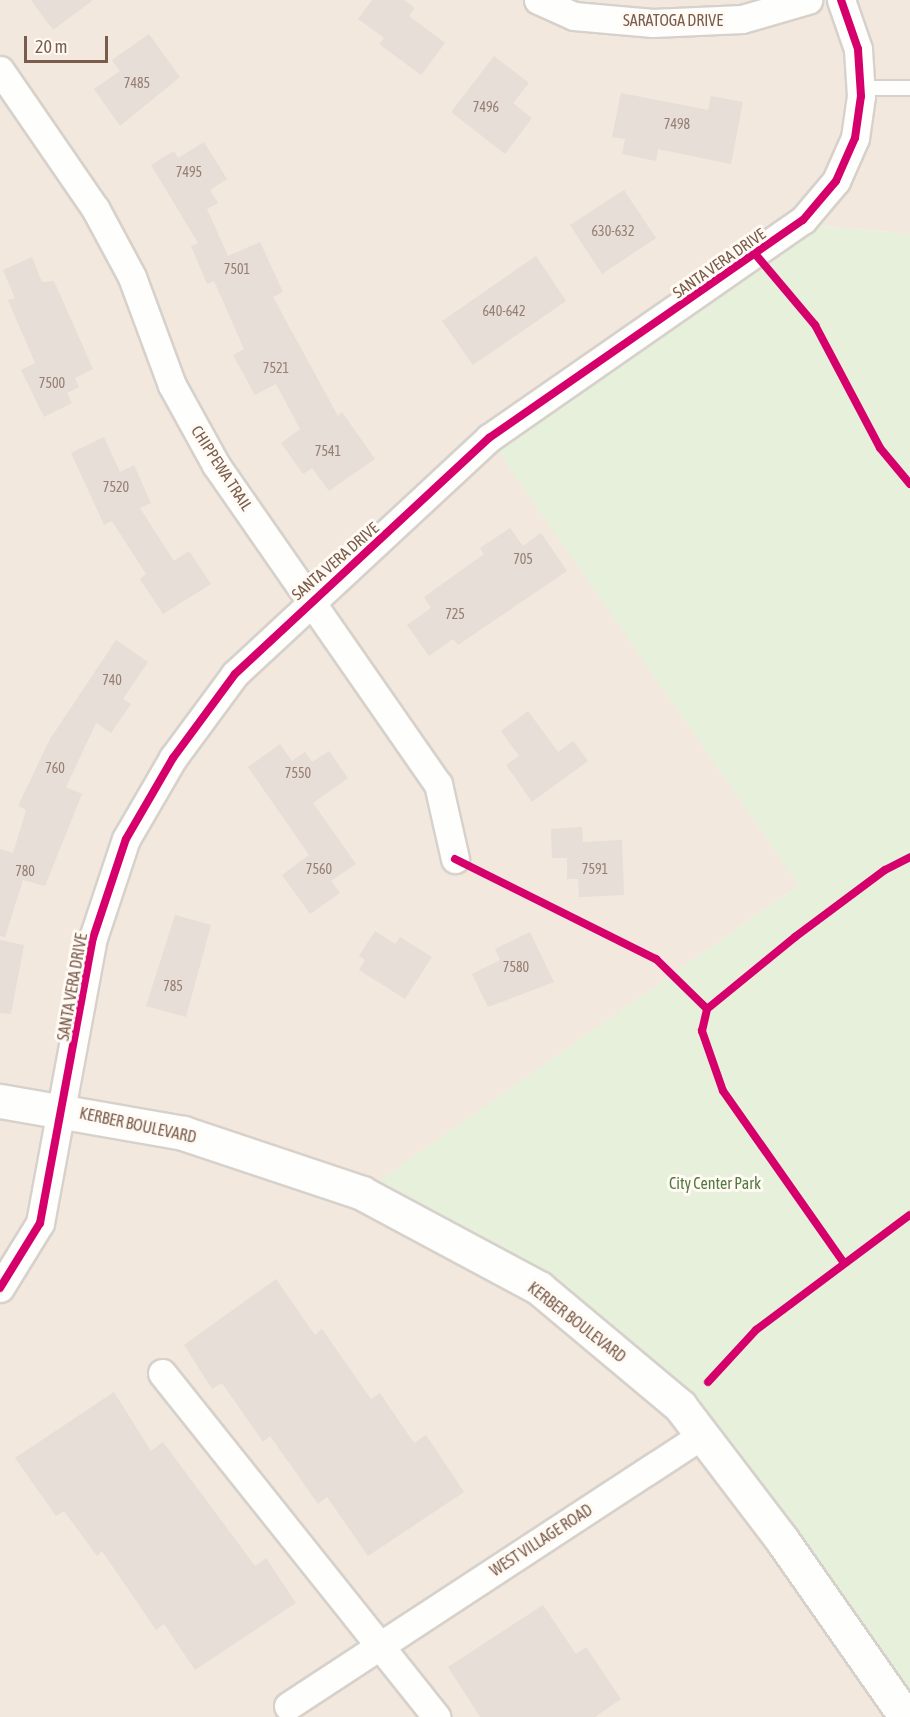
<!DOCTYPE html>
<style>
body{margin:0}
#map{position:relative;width:910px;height:1717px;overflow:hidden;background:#f9f5f0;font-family:"Asap Condensed",sans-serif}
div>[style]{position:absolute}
.residential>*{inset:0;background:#f2e8de}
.green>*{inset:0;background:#e7f0db}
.building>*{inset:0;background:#e6ded7}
.roads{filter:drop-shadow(2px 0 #d7d1cb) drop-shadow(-2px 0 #d7d1cb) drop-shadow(0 2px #d7d1cb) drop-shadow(0 -2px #d7d1cb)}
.lane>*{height:14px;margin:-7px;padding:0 7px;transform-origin:7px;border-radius:7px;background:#fefefd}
.street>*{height:27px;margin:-13.5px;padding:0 13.5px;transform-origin:13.5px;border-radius:13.5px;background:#fefefd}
.secondary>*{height:33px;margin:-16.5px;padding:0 16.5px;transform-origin:16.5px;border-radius:16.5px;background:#fefefd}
.cycleway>*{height:8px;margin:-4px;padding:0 4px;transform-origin:4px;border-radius:4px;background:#d6006c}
span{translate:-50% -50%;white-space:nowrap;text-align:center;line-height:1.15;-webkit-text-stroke:6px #fffaf3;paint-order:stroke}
.number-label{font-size:14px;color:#977e72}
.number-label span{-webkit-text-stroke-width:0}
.street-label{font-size:16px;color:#7a5c4d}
.park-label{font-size:16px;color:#537a41}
.scale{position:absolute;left:24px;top:36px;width:84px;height:27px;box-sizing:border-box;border:3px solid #7a5c4d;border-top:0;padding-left:8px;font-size:18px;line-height:21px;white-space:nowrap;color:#7a5c4d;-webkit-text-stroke:4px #fffaf3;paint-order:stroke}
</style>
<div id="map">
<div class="residential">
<div style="clip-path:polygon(0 0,910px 0,910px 234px,798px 224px,490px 438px,799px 885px,363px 1193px,539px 1288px,702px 1435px,905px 1717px,0 1717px)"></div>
</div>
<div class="green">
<div style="clip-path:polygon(798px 224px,910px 234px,910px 1717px,702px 1435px,539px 1288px,362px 1193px,799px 885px,489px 438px)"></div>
</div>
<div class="building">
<div style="clip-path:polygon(31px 0,93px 0,53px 30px)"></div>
<div style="clip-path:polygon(372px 0,404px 0,415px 8px,409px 16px,445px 43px,421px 75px,379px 44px,384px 38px,358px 19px)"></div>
<div style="clip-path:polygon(149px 34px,180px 77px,120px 126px,94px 89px,120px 71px,112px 60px)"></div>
<div style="clip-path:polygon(494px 56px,529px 83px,513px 103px,532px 118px,505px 154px,451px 112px)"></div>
<div style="clip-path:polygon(621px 93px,708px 110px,711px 96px,743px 102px,731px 164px,658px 149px,656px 161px,622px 154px,625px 139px,612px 137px)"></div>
<div style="clip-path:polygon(204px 142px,227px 179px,210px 190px,218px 203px,207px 209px,228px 256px,260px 242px,283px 292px,273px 297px,338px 416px,342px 412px,375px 459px,329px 491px,312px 468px,303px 474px,281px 443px,300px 429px,276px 384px,255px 395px,233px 355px,244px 349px,214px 281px,207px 284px,191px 246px,198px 243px,151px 165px,174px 151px,178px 158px)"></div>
<div style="clip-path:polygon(624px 190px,656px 238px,602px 274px,570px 225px)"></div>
<div style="clip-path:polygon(536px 256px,566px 301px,473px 365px,442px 321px)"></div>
<div style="clip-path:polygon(32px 257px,42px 282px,54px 281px,93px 369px,75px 378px,79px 387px,67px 393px,72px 403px,44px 417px,21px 370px,35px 363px,8px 300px,15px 298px,3px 270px)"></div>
<div style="clip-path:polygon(104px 437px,120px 472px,134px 465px,151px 503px,140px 508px,174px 561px,189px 551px,211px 584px,163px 614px,140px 579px,146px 574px,112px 521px,104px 525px,71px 453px)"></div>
<div style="clip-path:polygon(510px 528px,523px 546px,541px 533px,567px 571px,458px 645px,453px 639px,429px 656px,407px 625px,431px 608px,424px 597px,484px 554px,480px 548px)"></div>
<div style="clip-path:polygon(116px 640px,148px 662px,123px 699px,131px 704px,111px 733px,96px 723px,66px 787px,82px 794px,45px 886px,23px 880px,5px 937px,0 936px,0 849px,13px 853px,26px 810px,18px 806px,50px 739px)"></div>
<div style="clip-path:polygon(528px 711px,558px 752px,573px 741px,588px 761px,532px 802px,506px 765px,519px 756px,501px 731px)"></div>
<div style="clip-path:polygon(280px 744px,292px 761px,305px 752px,312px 762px,329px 751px,348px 778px,313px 803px,356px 864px,331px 881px,340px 893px,310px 914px,282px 875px,309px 855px,248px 767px)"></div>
<div style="clip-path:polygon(582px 827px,583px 842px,622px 840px,624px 895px,579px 897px,578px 879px,567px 879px,567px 858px,552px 858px,551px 829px)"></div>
<div style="clip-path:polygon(175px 915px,211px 925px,186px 1017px,146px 1006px)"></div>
<div style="clip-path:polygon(375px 931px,395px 944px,400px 937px,432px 957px,405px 999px,359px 970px,365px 960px,359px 956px)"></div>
<div style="clip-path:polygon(530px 932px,554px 982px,488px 1007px,472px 974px,500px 960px,495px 949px)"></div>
<div style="clip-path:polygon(0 940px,24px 945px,11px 1014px,0 1013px)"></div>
<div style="clip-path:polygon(276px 1279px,315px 1335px,322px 1329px,371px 1399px,380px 1393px,414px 1443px,426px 1435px,464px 1492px,368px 1556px,327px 1497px,318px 1504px,270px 1436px,263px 1442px,222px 1383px,212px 1389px,184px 1345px)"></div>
<div style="clip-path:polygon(114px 1392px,151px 1451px,163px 1442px,255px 1566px,266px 1558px,296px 1603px,195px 1670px,164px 1624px,156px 1630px,102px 1551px,97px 1556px,64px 1511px,56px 1516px,15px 1458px)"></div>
<div style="clip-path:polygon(543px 1605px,576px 1654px,586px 1647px,621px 1699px,595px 1717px,480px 1717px,448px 1667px)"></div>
</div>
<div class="roads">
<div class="lane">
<div style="left:860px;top:88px;width:50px"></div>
</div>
<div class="street">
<div style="left:538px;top:0;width:39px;rotate:24deg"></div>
<div style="left:574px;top:16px;width:79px;rotate:5.1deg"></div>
<div style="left:653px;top:23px;width:89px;rotate:-2.6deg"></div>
<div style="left:742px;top:19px;width:69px;rotate:-16.1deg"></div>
<div style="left:0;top:70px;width:168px;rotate:55.5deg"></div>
<div style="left:95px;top:208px;width:78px;rotate:61.8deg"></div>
<div style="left:132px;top:277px;width:115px;rotate:69.7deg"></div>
<div style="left:172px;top:385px;width:91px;rotate:61.2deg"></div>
<div style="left:216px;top:465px;width:389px;rotate:55.2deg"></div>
<div style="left:438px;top:784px;width:77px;rotate:77.2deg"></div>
<div style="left:0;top:1288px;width:76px;rotate:-58.4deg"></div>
<div style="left:40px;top:1223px;width:290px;rotate:-79.5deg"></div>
<div style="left:93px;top:938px;width:104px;rotate:-71.6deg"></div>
<div style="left:126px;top:839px;width:94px;rotate:-59.9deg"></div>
<div style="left:173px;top:758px;width:104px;rotate:-53.6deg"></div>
<div style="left:235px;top:674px;width:347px;rotate:-42.9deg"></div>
<div style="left:489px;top:438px;width:382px;rotate:-34.8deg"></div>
<div style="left:803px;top:220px;width:51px;rotate:-49.8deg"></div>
<div style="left:836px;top:181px;width:47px;rotate:-66.2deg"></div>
<div style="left:855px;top:138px;width:42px;rotate:-81.9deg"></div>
<div style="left:861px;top:96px;width:47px;rotate:-93.7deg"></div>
<div style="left:858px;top:49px;width:52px;rotate:-109.1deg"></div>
<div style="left:162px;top:1373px;width:440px;rotate:51.4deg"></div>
<div style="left:288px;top:1706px;width:495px;rotate:-33.2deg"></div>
</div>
<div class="secondary">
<div style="left:0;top:1101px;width:186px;rotate:9.9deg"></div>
<div style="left:183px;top:1133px;width:189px;rotate:18.5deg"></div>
<div style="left:362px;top:1193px;width:201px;rotate:28.2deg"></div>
<div style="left:539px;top:1288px;width:184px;rotate:39.9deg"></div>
<div style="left:680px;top:1406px;width:168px;rotate:52.7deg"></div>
<div style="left:782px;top:1540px;width:216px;rotate:55deg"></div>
</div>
</div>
<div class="cycleway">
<div style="left:756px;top:255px;width:92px;rotate:49.9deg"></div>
<div style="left:815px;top:325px;width:139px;rotate:62.1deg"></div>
<div style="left:880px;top:448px;width:47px;rotate:50.2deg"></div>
<div style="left:455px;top:859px;width:225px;rotate:26.5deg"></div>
<div style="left:656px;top:959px;width:71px;rotate:44.4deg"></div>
<div style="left:844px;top:1263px;width:210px;rotate:-125.1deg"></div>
<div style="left:723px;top:1091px;width:64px;rotate:-109.3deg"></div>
<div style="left:702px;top:1031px;width:23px;rotate:-77deg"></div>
<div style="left:707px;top:1009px;width:114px;rotate:-39.3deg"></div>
<div style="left:795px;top:937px;width:112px;rotate:-36.7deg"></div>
<div style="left:885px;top:870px;width:28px;rotate:-27deg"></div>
<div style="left:0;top:1288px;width:76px;rotate:-58.4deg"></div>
<div style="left:40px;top:1223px;width:290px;rotate:-79.5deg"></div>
<div style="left:93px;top:938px;width:104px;rotate:-71.6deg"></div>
<div style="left:126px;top:839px;width:94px;rotate:-59.9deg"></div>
<div style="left:173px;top:758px;width:104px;rotate:-53.6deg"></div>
<div style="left:235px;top:674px;width:347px;rotate:-42.9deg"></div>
<div style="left:489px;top:438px;width:382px;rotate:-34.8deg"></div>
<div style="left:803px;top:220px;width:51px;rotate:-49.8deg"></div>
<div style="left:836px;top:181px;width:47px;rotate:-66.2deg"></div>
<div style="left:855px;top:138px;width:42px;rotate:-81.9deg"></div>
<div style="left:861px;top:96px;width:47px;rotate:-93.7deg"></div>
<div style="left:858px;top:49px;width:52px;rotate:-109.1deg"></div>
<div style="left:708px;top:1382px;width:71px;rotate:-47.3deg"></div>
<div style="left:756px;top:1330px;width:192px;rotate:-36.8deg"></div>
</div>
<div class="number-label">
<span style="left:137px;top:83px">7485</span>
<span style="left:486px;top:107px">7496</span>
<span style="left:677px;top:124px">7498</span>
<span style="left:189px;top:172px">7495</span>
<span style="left:613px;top:231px">630-632</span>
<span style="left:237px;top:269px">7501</span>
<span style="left:504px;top:311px">640-642</span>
<span style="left:276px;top:368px">7521</span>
<span style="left:52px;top:383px">7500</span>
<span style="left:328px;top:451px">7541</span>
<span style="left:116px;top:487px">7520</span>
<span style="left:523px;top:559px">705</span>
<span style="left:455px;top:614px">725</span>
<span style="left:112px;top:680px">740</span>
<span style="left:55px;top:768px">760</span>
<span style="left:298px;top:773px">7550</span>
<span style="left:319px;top:869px">7560</span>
<span style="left:595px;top:869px">7591</span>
<span style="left:25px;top:871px">780</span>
<span style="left:516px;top:967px">7580</span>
<span style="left:173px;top:986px">785</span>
</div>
<div class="street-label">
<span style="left:673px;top:20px">SARATOGA DRIVE</span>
<span style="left:719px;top:263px;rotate:-35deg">SANTA VERA DRIVE</span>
<span style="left:222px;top:468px;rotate:57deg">CHIPPEWA TRAIL</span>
<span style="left:335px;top:561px;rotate:-41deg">SANTA VERA DRIVE</span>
<span style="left:72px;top:987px;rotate:-80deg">SANTA VERA DRIVE</span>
<span style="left:138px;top:1125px;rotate:12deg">KERBER BOULEVARD</span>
<span style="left:577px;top:1322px;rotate:38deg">KERBER BOULEVARD</span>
<span style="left:541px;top:1540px;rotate:-33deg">WEST VILLAGE ROAD</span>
</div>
<div class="park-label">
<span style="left:715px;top:1183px">City Center Park</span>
</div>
<div class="scale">20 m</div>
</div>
